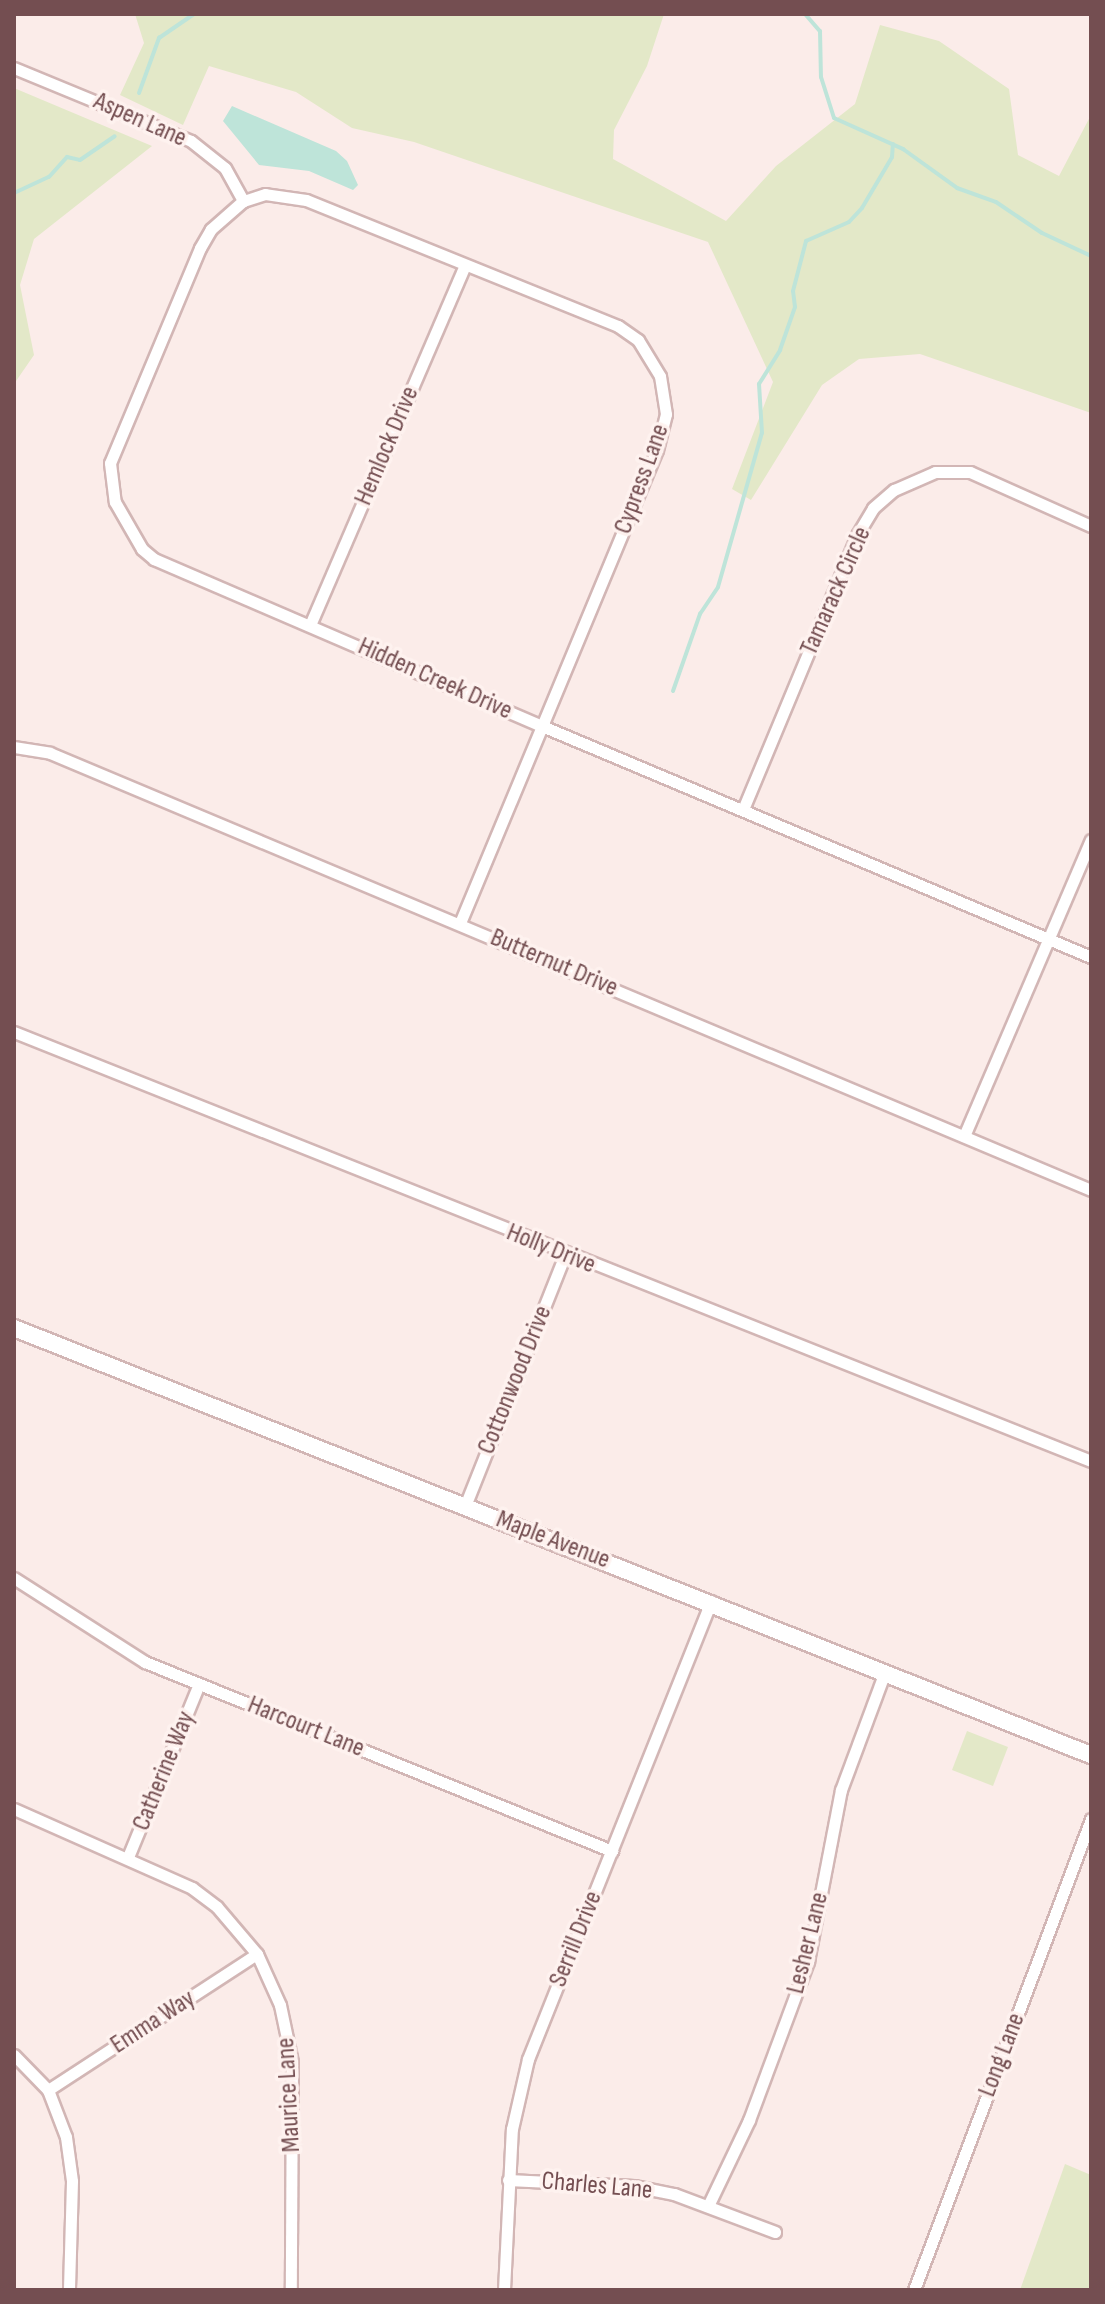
<!DOCTYPE html>
<style>
body{margin:0}
#map{position:relative;width:1105px;height:2304px;overflow:hidden;background:#fbece9;font-family:"Sofia Sans Condensed",sans-serif}
div>[style]{position:absolute}
.green>*{inset:0;background:#e3e8c8}
.water>*{inset:0;background:#bee4d9}
.stream>*{height:4px;margin:-2px;padding:0 2px;transform-origin:2px;border-radius:2px;background:#bee4d9}
.roads{filter:drop-shadow(2px 0 #d2b6b5) drop-shadow(-2px 0 #d2b6b5) drop-shadow(0 2px #d2b6b5) drop-shadow(0 -2px #d2b6b5)}
.street>*{height:11px;margin:-5.5px;padding:0 5.5px;transform-origin:5.5px;border-radius:5.5px;background:#fff}
.secondary>*{height:16px;margin:-8px;padding:0 8px;transform-origin:8px;border-radius:8px;background:#fff}
span{translate:-50% -50%;white-space:nowrap;text-align:center;line-height:1.15;-webkit-text-stroke:7px #fef2ef;paint-order:stroke}
.street-label{font-size:26px;color:#744e51}
.frame{position:absolute;inset:0;border:16px solid #744e51;pointer-events:none}
</style>
<div id="map">
<div class="green">
<div style="clip-path:polygon(135px 14px,664px 14px,647px 66px,614px 130px,613px 159px,726px 221px,776px 166px,855px 104px,880px 25px,939px 41px,1009px 89px,1018px 155px,1059px 176px,1091px 115px,1091px 413px,920px 354px,859px 359px,822px 385px,751px 500px,732px 489px,773px 382px,708px 242px,414px 142px,352px 128px,296px 92px,209px 66px,183px 125px,120px 95px,144px 43px)"></div>
<div style="clip-path:polygon(14px 88px,152px 146px,34px 239px,20px 285px,34px 355px,14px 384px)"></div>
<div style="clip-path:polygon(967px 1731px,1008px 1747px,993px 1786px,952px 1770px)"></div>
<div style="clip-path:polygon(1065px 2164px,1091px 2175px,1091px 2290px,1020px 2290px)"></div>
</div>
<div class="water">
<div style="clip-path:polygon(232px 106px,336px 151px,347px 161px,358px 185px,353px 190px,309px 171px,259px 165px,223px 121px)"></div>
</div>
<div class="stream">
<div style="left:805px;top:14px;width:23px;rotate:49deg"></div>
<div style="left:820px;top:31px;width:46px;rotate:88.8deg"></div>
<div style="left:821px;top:77px;width:43px;rotate:72.4deg"></div>
<div style="left:834px;top:118px;width:76px;rotate:24.2deg"></div>
<div style="left:903px;top:149px;width:67px;rotate:35.8deg"></div>
<div style="left:957px;top:188px;width:41px;rotate:19.7deg"></div>
<div style="left:996px;top:202px;width:55px;rotate:34deg"></div>
<div style="left:1042px;top:233px;width:54px;rotate:25.1deg"></div>
<div style="left:139px;top:93px;width:59px;rotate:-70deg"></div>
<div style="left:159px;top:38px;width:42px;rotate:-34.4deg"></div>
<div style="left:14px;top:193px;width:38px;rotate:-25deg"></div>
<div style="left:49px;top:177px;width:27px;rotate:-48deg"></div>
<div style="left:67px;top:157px;width:13px;rotate:13deg"></div>
<div style="left:80px;top:160px;width:42px;rotate:-34.4deg"></div>
<div style="left:673px;top:691px;width:82px;rotate:-70.7deg"></div>
<div style="left:700px;top:614px;width:32px;rotate:-56deg"></div>
<div style="left:718px;top:587px;width:160px;rotate:-74.1deg"></div>
<div style="left:762px;top:433px;width:49px;rotate:-93.5deg"></div>
<div style="left:759px;top:384px;width:40px;rotate:-58deg"></div>
<div style="left:780px;top:350px;width:46px;rotate:-70.8deg"></div>
<div style="left:795px;top:307px;width:16px;rotate:-97deg"></div>
<div style="left:793px;top:291px;width:52px;rotate:-75.4deg"></div>
<div style="left:806px;top:241px;width:47px;rotate:-23.8deg"></div>
<div style="left:849px;top:222px;width:19px;rotate:-47deg"></div>
<div style="left:862px;top:208px;width:59px;rotate:-59.5deg"></div>
<div style="left:892px;top:157px;width:13px;rotate:-86deg"></div>
</div>
<div class="roads">
<div class="street">
<div style="left:14px;top:68px;width:191px;rotate:22.4deg"></div>
<div style="left:191px;top:141px;width:43px;rotate:38.5deg"></div>
<div style="left:225px;top:168px;width:38px;rotate:61deg"></div>
<div style="left:310px;top:625px;width:390px;rotate:-66.7deg"></div>
<div style="left:14px;top:747px;width:36px;rotate:9deg"></div>
<div style="left:50px;top:753px;width:1129px;rotate:22.77deg"></div>
<div style="left:744px;top:807px;width:295px;rotate:-67.4deg"></div>
<div style="left:857px;top:535px;width:31px;rotate:-59deg"></div>
<div style="left:873px;top:508px;width:28px;rotate:-41deg"></div>
<div style="left:894px;top:490px;width:45px;rotate:-23.7deg"></div>
<div style="left:935px;top:472px;width:35px"></div>
<div style="left:970px;top:472px;width:133px;rotate:24.1deg"></div>
<div style="left:460px;top:923px;width:213px;rotate:-67.4deg"></div>
<div style="left:542px;top:726px;width:299px;rotate:-67.4deg"></div>
<div style="left:657px;top:450px;width:37px;rotate:-76deg"></div>
<div style="left:666px;top:414px;width:38px;rotate:-99deg"></div>
<div style="left:660px;top:376px;width:42px;rotate:-121.4deg"></div>
<div style="left:638px;top:340px;width:24px;rotate:-145deg"></div>
<div style="left:618px;top:326px;width:336px;rotate:-158deg"></div>
<div style="left:306px;top:200px;width:41px;rotate:-171.7deg"></div>
<div style="left:265px;top:194px;width:23px;rotate:162deg"></div>
<div style="left:243px;top:201px;width:43px;rotate:138.8deg"></div>
<div style="left:211px;top:229px;width:22px;rotate:120deg"></div>
<div style="left:200px;top:248px;width:233px;rotate:112.7deg"></div>
<div style="left:110px;top:463px;width:39px;rotate:83deg"></div>
<div style="left:115px;top:502px;width:54px;rotate:60.1deg"></div>
<div style="left:142px;top:549px;width:16px;rotate:40deg"></div>
<div style="left:154px;top:559px;width:422px;rotate:23.3deg"></div>
<div style="left:542px;top:726px;width:596px;rotate:22.82deg"></div>
<div style="left:14px;top:1032px;width:1159px;rotate:21.72deg"></div>
<div style="left:964px;top:1136px;width:322px;rotate:-66.8deg"></div>
<div style="left:465px;top:1506px;width:270px;rotate:-68.3deg"></div>
<div style="left:14px;top:1578px;width:156px;rotate:32.7deg"></div>
<div style="left:145px;top:1662px;width:504px;rotate:22.03deg"></div>
<div style="left:14px;top:1809px;width:195px;rotate:23.9deg"></div>
<div style="left:192px;top:1888px;width:31px;rotate:37deg"></div>
<div style="left:217px;top:1907px;width:62px;rotate:49.6deg"></div>
<div style="left:257px;top:1954px;width:56px;rotate:65.7deg"></div>
<div style="left:280px;top:2005px;width:58px;rotate:78.1deg"></div>
<div style="left:292px;top:2062px;width:228px;rotate:90.3deg"></div>
<div style="left:128px;top:1857px;width:187px;rotate:-67.7deg"></div>
<div style="left:14px;top:2055px;width:49px;rotate:45.8deg"></div>
<div style="left:48px;top:2090px;width:50px;rotate:69deg"></div>
<div style="left:66px;top:2137px;width:44px;rotate:82.2deg"></div>
<div style="left:72px;top:2181px;width:109px;rotate:91.6deg"></div>
<div style="left:48px;top:2090px;width:249px;rotate:-33.1deg"></div>
<div style="left:508px;top:2180px;width:126px;rotate:2.7deg"></div>
<div style="left:634px;top:2186px;width:41px;rotate:11.3deg"></div>
<div style="left:674px;top:2194px;width:108px;rotate:20.6deg"></div>
<div style="left:708px;top:2206px;width:95px;rotate:-64.5deg"></div>
<div style="left:749px;top:2120px;width:170px;rotate:-69.6deg"></div>
<div style="left:808px;top:1961px;width:174px;rotate:-79.1deg"></div>
<div style="left:841px;top:1790px;width:126px;rotate:-69.6deg"></div>
<div style="left:504px;top:2290px;width:161px;rotate:-87.2deg"></div>
<div style="left:512px;top:2129px;width:72px;rotate:-77.1deg"></div>
<div style="left:528px;top:2059px;width:493px;rotate:-68.2deg"></div>
<div style="left:914px;top:2290px;width:503px;rotate:-69.4deg"></div>
</div>
<div class="secondary">
<div style="left:14px;top:1328px;width:1159px;rotate:21.63deg"></div>
</div>
</div>
<div class="street-label">
<span style="left:140px;top:120px;rotate:24deg">Aspen Lane</span>
<span style="left:387px;top:446px;rotate:-67deg">Hemlock Drive</span>
<span style="left:642px;top:479px;rotate:-70deg">Cypress Lane</span>
<span style="left:836px;top:591px;rotate:-66deg">Tamarack Circle</span>
<span style="left:435px;top:679px;rotate:24deg">Hidden Creek Drive</span>
<span style="left:554px;top:963px;rotate:23deg">Butternut Drive</span>
<span style="left:551px;top:1249px;rotate:22deg">Holly Drive</span>
<span style="left:515px;top:1380px;rotate:-68deg">Cottonwood Drive</span>
<span style="left:553px;top:1540px;rotate:21deg">Maple Avenue</span>
<span style="left:306px;top:1727px;rotate:22deg">Harcourt Lane</span>
<span style="left:164px;top:1771px;rotate:-68deg">Catherine Way</span>
<span style="left:576px;top:1939px;rotate:-68deg">Serrill Drive</span>
<span style="left:808px;top:1943px;rotate:-76deg">Lesher Lane</span>
<span style="left:153px;top:2022px;rotate:-33deg">Emma Way</span>
<span style="left:1002px;top:2055px;rotate:-69deg">Long Lane</span>
<span style="left:289px;top:2095px;rotate:-93deg">Maurice Lane</span>
<span style="left:597px;top:2186px;rotate:5deg">Charles Lane</span>
</div>
<div class="frame"></div>
</div>
